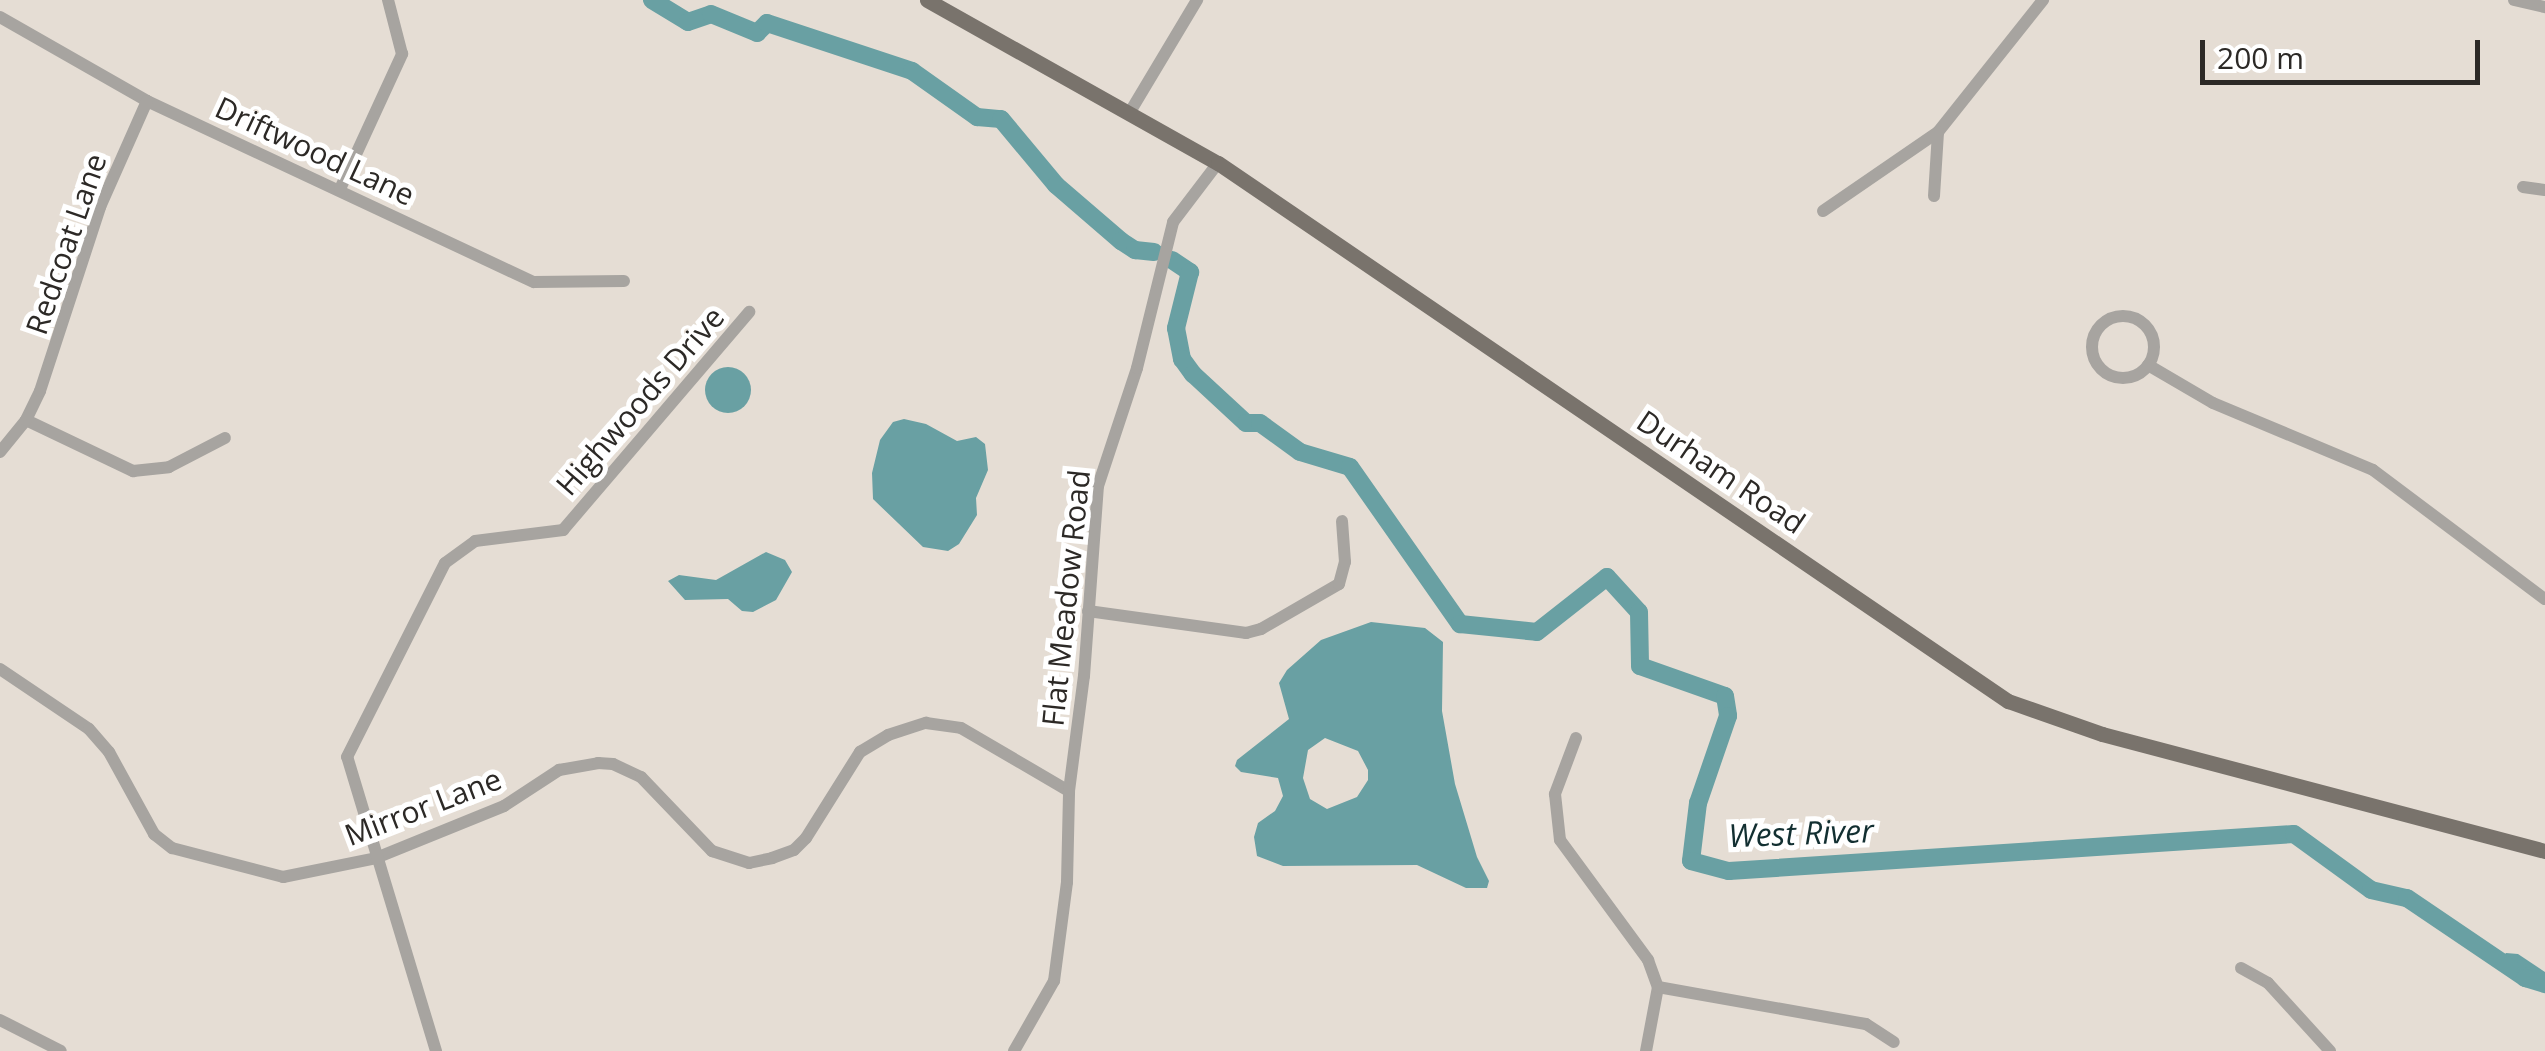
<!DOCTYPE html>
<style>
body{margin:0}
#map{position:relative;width:2545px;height:1051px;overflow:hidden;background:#e5ddd4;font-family:"Open Sans",sans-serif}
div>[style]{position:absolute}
.water>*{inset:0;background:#69a0a3}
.round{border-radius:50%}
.river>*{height:18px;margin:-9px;padding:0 9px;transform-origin:9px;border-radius:9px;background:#69a0a3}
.minor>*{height:12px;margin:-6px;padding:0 6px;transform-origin:6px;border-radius:6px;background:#a7a4a0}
.minor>.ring{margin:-6px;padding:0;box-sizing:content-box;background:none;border:12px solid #a7a4a0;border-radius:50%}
.major>*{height:15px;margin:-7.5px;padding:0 7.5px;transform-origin:7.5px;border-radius:7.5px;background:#79736c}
span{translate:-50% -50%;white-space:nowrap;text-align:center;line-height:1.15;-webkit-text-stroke:10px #fff;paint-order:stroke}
.street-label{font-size:30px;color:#2c2926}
.water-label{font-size:32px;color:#122f31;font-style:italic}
.scale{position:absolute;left:2200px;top:40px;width:280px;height:45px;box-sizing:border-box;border:5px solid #2c2926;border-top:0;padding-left:12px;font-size:30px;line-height:35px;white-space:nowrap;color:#2c2926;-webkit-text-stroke:8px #fff;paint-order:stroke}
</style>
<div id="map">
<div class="water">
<div class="round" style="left:705px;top:367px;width:46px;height:46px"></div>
<div style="clip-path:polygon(904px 419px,926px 424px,957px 441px,976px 437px,985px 444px,988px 470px,976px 498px,977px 515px,959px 544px,948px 551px,923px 547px,873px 499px,872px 473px,880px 440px,893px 422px)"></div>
<div style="clip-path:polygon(766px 552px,785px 560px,792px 572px,776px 600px,753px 612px,742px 611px,728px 599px,685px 600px,668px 581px,679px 575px,716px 580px)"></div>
<div style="clip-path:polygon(evenodd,1371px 622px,1425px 628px,1443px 642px,1442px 711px,1455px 784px,1477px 857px,1489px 881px,1487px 888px,1466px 888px,1417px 865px,1283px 866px,1257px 856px,1254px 837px,1258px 823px,1275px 811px,1283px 796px,1278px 778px,1241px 772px,1235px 766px,1237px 760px,1289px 719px,1279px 683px,1287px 670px,1321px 640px,1371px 622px,1325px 738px,1358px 751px,1368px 770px,1368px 780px,1357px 797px,1327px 809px,1310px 799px,1303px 778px,1308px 750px,1325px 738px)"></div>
<div style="clip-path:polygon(2506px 953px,2518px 954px,2545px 972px,2545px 993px,2505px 972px,2498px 962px)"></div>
</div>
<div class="river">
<div style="left:652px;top:0;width:42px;rotate:31.4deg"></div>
<div style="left:688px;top:22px;width:24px;rotate:-19deg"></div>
<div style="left:711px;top:14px;width:50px;rotate:22.4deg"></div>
<div style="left:757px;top:33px;width:14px;rotate:-45deg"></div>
<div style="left:767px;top:23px;width:153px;rotate:18.3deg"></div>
<div style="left:912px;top:71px;width:80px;rotate:35.3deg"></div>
<div style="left:977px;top:117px;width:24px;rotate:5deg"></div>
<div style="left:1001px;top:119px;width:86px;rotate:50.2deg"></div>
<div style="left:1056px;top:185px;width:86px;rotate:40.7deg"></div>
<div style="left:1121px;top:241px;width:17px;rotate:33deg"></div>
<div style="left:1135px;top:250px;width:19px;rotate:6deg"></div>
<div style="left:1172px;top:260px;width:22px;rotate:34deg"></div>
<div style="left:1190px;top:272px;width:58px;rotate:104deg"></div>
<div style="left:1176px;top:328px;width:32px;rotate:79deg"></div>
<div style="left:1182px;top:359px;width:19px;rotate:54deg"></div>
<div style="left:1193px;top:374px;width:72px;rotate:42.8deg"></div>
<div style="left:1246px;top:423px;width:14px"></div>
<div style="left:1260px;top:423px;width:49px;rotate:35.9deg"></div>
<div style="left:1300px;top:452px;width:52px;rotate:16.7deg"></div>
<div style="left:1350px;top:467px;width:192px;rotate:55deg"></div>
<div style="left:1460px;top:624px;width:77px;rotate:5.9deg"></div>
<div style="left:1537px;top:632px;width:89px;rotate:-38.2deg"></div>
<div style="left:1607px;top:577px;width:47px;rotate:47.6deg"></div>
<div style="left:1639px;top:612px;width:54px;rotate:88.9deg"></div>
<div style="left:1640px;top:666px;width:90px;rotate:19.4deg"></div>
<div style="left:1725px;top:696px;width:20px;rotate:81deg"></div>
<div style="left:1728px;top:716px;width:92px;rotate:109deg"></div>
<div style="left:1698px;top:803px;width:58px;rotate:96.9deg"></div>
<div style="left:1691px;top:861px;width:39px;rotate:15deg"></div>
<div style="left:1729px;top:871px;width:566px;rotate:-3.75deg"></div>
<div style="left:2294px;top:834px;width:95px;rotate:36deg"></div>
<div style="left:2371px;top:890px;width:37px;rotate:13deg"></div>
<div style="left:2407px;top:898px;width:143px;rotate:34.1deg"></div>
<div style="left:2525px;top:978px;width:21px;rotate:17deg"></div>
</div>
<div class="minor">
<div style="left:2514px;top:0;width:32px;rotate:13deg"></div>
<div style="left:0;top:17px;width:169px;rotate:29.7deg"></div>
<div style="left:147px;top:101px;width:427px;rotate:25.1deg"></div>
<div style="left:534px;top:282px;width:90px;rotate:-0.6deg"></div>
<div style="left:1130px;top:112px;width:131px;rotate:-59.1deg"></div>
<div style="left:2523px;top:187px;width:22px;rotate:8deg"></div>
<div style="left:340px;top:189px;width:149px;rotate:-65.3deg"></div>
<div style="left:402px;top:54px;width:56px;rotate:-104.5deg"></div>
<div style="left:1934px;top:196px;width:64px;rotate:-86.4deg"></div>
<div style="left:1938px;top:132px;width:169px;rotate:-51.5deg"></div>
<div style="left:1823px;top:211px;width:140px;rotate:-34.5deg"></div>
<div class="ring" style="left:2092px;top:316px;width:50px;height:50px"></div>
<div style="left:2148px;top:365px;width:75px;rotate:30.3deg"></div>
<div style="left:2213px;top:403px;width:173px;rotate:22.7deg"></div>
<div style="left:2373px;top:470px;width:215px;rotate:36.9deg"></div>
<div style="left:26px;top:420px;width:119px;rotate:25.5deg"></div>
<div style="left:133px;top:471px;width:36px;rotate:-6deg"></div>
<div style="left:169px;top:467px;width:63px;rotate:-27.4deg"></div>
<div style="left:0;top:452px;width:41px;rotate:-50.9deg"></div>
<div style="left:26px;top:420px;width:32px;rotate:-64deg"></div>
<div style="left:40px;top:391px;width:194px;rotate:-71.9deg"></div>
<div style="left:100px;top:207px;width:116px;rotate:-66.1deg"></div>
<div style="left:1088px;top:611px;width:160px;rotate:7.9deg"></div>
<div style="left:1246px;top:633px;width:16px;rotate:-15deg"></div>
<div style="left:1261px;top:629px;width:90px;rotate:-30deg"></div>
<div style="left:1339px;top:584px;width:23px;rotate:-75deg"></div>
<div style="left:1345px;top:562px;width:41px;rotate:-94.2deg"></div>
<div style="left:0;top:669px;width:107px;rotate:34deg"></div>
<div style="left:89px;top:729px;width:30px;rotate:49deg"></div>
<div style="left:109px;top:752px;width:94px;rotate:61.2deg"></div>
<div style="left:154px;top:834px;width:23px;rotate:38deg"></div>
<div style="left:172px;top:848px;width:115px;rotate:14.6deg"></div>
<div style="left:283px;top:877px;width:95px;rotate:-11.5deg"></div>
<div style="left:376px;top:858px;width:138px;rotate:-22.1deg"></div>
<div style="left:504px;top:806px;width:66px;rotate:-33.2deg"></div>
<div style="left:559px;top:770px;width:40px;rotate:-10deg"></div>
<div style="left:598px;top:763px;width:15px;rotate:4deg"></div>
<div style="left:613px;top:764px;width:31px;rotate:25deg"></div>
<div style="left:641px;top:777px;width:103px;rotate:46.2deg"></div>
<div style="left:712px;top:851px;width:39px;rotate:18deg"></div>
<div style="left:749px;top:863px;width:24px;rotate:-12deg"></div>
<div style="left:772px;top:858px;width:23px;rotate:-20deg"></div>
<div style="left:794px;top:850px;width:17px;rotate:-45deg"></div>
<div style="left:806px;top:838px;width:102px;rotate:-57.9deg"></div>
<div style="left:860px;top:752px;width:33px;rotate:-31deg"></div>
<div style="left:888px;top:735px;width:40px;rotate:-18deg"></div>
<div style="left:926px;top:723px;width:35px;rotate:8deg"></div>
<div style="left:961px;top:728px;width:125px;rotate:30.3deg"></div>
<div style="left:1576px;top:738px;width:60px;rotate:110.6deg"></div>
<div style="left:1555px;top:794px;width:46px;rotate:83.8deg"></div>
<div style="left:1560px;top:840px;width:149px;rotate:53.7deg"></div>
<div style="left:1648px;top:960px;width:29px;rotate:70deg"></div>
<div style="left:1658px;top:987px;width:65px;rotate:100.6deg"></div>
<div style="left:2241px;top:968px;width:31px;rotate:29deg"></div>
<div style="left:2268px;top:983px;width:92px;rotate:47.6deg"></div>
<div style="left:1658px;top:987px;width:211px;rotate:10.1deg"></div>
<div style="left:1866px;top:1024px;width:33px;rotate:33deg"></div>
<div style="left:0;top:1020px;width:68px;rotate:26.9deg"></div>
<div style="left:436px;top:1051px;width:307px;rotate:-106.8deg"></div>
<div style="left:347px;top:757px;width:217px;rotate:-63.2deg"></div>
<div style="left:445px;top:563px;width:37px;rotate:-36deg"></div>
<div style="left:475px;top:541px;width:89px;rotate:-7.1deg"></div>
<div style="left:563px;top:530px;width:287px;rotate:-49.5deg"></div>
<div style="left:1014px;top:1051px;width:81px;rotate:-60.3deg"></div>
<div style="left:1054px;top:981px;width:100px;rotate:-82.5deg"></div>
<div style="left:1067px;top:882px;width:91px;rotate:-88.7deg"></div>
<div style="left:1069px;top:791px;width:116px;rotate:-82.6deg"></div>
<div style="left:1084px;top:676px;width:191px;rotate:-85.8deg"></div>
<div style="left:1098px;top:486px;width:124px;rotate:-71.7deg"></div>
<div style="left:1137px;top:368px;width:150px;rotate:-76.1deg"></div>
<div style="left:1173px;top:222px;width:74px;rotate:-52.7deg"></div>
</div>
<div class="major">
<div style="left:927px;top:0;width:334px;rotate:29.3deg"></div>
<div style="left:1218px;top:163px;width:956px;rotate:34.26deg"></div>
<div style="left:2008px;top:701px;width:100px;rotate:19.3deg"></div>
<div style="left:2102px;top:734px;width:458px;rotate:14.8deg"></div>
</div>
<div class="street-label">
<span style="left:315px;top:151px;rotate:25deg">Driftwood Lane</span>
<span style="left:66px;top:244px;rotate:-71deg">Redcoat Lane</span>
<span style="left:640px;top:401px;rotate:-49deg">Highwoods Drive</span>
<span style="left:1721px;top:472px;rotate:34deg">Durham Road</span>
<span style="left:1066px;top:598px;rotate:-84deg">Flat Meadow Road</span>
<span style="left:423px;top:807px;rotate:-21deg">Mirror Lane</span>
</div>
<div class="water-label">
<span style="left:1801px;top:833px;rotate:-2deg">West River</span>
</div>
<div class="scale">200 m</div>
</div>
